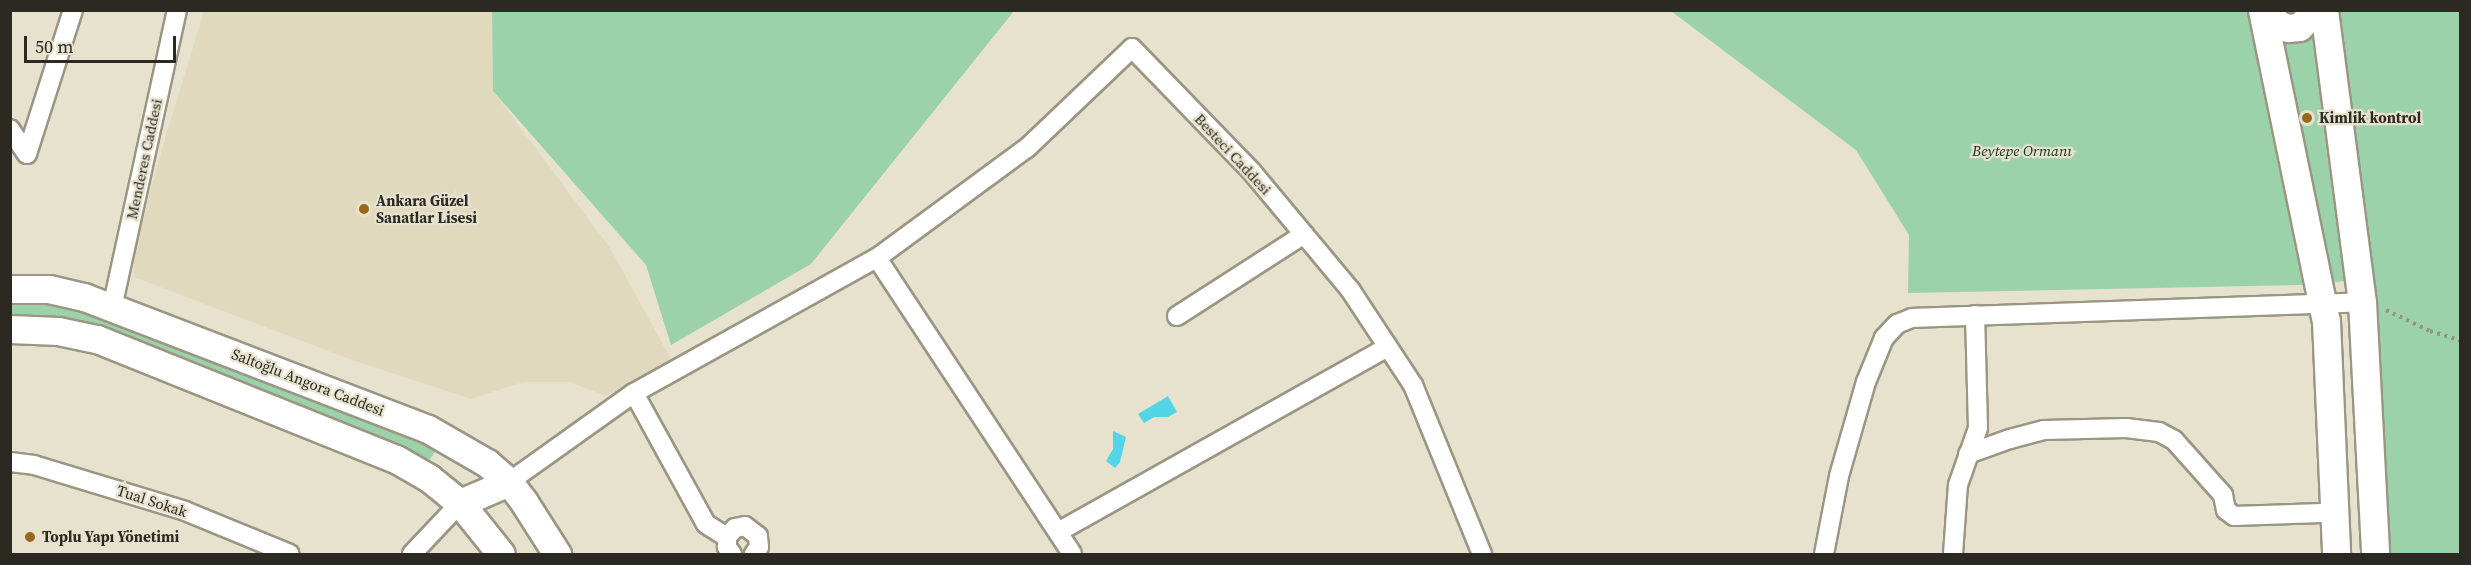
<!DOCTYPE html>
<meta charset="utf-8">
<style>
body{margin:0}
#map{position:relative;width:2471px;height:565px;overflow:hidden;background:#e7e2ce;font-family:"Source Serif 4",serif}
div>[style]{position:absolute}
.built>*{inset:0;background:#e0d9bd}
.green>*{inset:0;background:#9cd2aa}
.water>*{inset:0;background:#52d5e6}
.path>*{height:4px;margin-top:-2px;transform-origin:0;background:repeating-linear-gradient(90deg,#969384 0 3px,transparent 0 7.5px)}
.roads{filter:drop-shadow(2px 0 #9b9683) drop-shadow(-2px 0 #9b9683) drop-shadow(0 2px #9b9683) drop-shadow(0 -2px #9b9683)}
.street>*{height:18px;margin:-9px;padding:0 9px;transform-origin:9px;border-radius:9px;background:#fff}
.secondary>*{height:27px;margin:-13.5px;padding:0 13.5px;transform-origin:13.5px;border-radius:13.5px;background:#fff}
.dots>*{width:16px;height:16px;translate:-50% -50%;box-sizing:border-box;border:3px solid #e7e2ce;border-radius:50%}
span{translate:-50% -50%;white-space:nowrap;text-align:center;line-height:1.15;-webkit-text-stroke:4.5px #e7e2ce;paint-order:stroke}
.poi-label{font-size:15px;color:#2b2921;font-weight:700}
.left{translate:0 -50%;text-align:left}
.park-label{font-size:15px;color:#10331d;font-style:italic}
.street-label{font-size:15px;color:#2b2921}
.frame{position:absolute;inset:0;border:12px solid #2b2921;pointer-events:none}
.scale{position:absolute;left:24px;top:36px;width:152px;height:27px;box-sizing:border-box;border:3px solid #2b2921;border-top:0;padding-left:8px;font-size:18px;line-height:21px;white-space:nowrap;color:#2b2921;-webkit-text-stroke:4px #e7e2ce;paint-order:stroke}
</style>
<div id="map">
<div class="built">
<div style="clip-path:polygon(204px 11px,492px 11px,493px 91px,610px 248px,672px 361px,605px 396px,571px 382px,523px 382px,471px 399px,352px 360px,134px 277px,133px 257px,162px 149px)"></div>
</div>
<div class="green">
<div style="clip-path:polygon(492px 11px,492px 10px,1014px 11px,811px 264px,671px 345px,646px 265px,493px 91px)"></div>
<div style="clip-path:polygon(1671px 11px,2460px 11px,2460px 554px,2385px 554px,2372px 279px,2298px 285px,1908px 293px,1909px 235px,1856px 150px)"></div>
<div style="clip-path:polygon(11px 300px,58px 300px,386px 424px,432px 446px,435px 452px,430px 459px,425px 459px,378px 438px,75px 322px,45px 316px,11px 318px)"></div>
</div>
<div class="water">
<div style="clip-path:polygon(1168px 396px,1177px 412px,1168px 417px,1154px 417px,1144px 423px,1138px 414px)"></div>
<div style="clip-path:polygon(1113px 431px,1126px 437px,1120px 462px,1115px 468px,1106px 461px,1113px 449px)"></div>
</div>
<div class="path">
<div style="left:2386px;top:310px;width:49px;rotate:25.5deg"></div>
<div style="left:2430px;top:331px;width:31px;rotate:17deg"></div>
</div>
<div class="roads">
<div class="street">
<div style="left:10px;top:129px;width:30px;rotate:56deg"></div>
<div style="left:27px;top:154px;width:151px;rotate:-72.3deg"></div>
<div style="left:877px;top:258px;width:186px;rotate:-36.3deg"></div>
<div style="left:1027px;top:148px;width:145px;rotate:-43.6deg"></div>
<div style="left:1132px;top:48px;width:173px;rotate:45.9deg"></div>
<div style="left:1252px;top:172px;width:155px;rotate:50.2deg"></div>
<div style="left:1351px;top:291px;width:113px;rotate:56.6deg"></div>
<div style="left:1413px;top:385px;width:183px;rotate:67.8deg"></div>
<div style="left:112px;top:308px;width:305px;rotate:-77.7deg"></div>
<div style="left:1177px;top:316px;width:151px;rotate:-32.8deg"></div>
<div style="left:634px;top:393px;width:149px;rotate:61.2deg"></div>
<div style="left:706px;top:524px;width:25px;rotate:32deg"></div>
<div style="left:1968px;top:454px;width:45px;rotate:-19.7deg"></div>
<div style="left:2010px;top:439px;width:35px;rotate:-15deg"></div>
<div style="left:2044px;top:430px;width:82px;rotate:-1.4deg"></div>
<div style="left:2126px;top:428px;width:33px;rotate:7deg"></div>
<div style="left:2159px;top:432px;width:17px;rotate:28deg"></div>
<div style="left:2174px;top:440px;width:74px;rotate:48.3deg"></div>
<div style="left:2223px;top:495px;width:15px;rotate:79deg"></div>
<div style="left:2226px;top:510px;width:10px;rotate:37deg"></div>
<div style="left:2234px;top:516px;width:88px;rotate:-2deg"></div>
<div style="left:10px;top:462px;width:24px;rotate:7deg"></div>
<div style="left:34px;top:465px;width:158px;rotate:16.9deg"></div>
<div style="left:185px;top:511px;width:113px;rotate:22.3deg"></div>
<div style="left:509px;top:482px;width:153px;rotate:-35.5deg"></div>
<div style="left:634px;top:393px;width:278px;rotate:-29.1deg"></div>
<div style="left:877px;top:258px;width:354px;rotate:56.6deg"></div>
<div style="left:1058px;top:532px;width:378px;rotate:-29.3deg"></div>
<div style="left:412px;top:554px;width:70px;rotate:-46.7deg"></div>
<div style="left:732px;top:554px;width:9px;rotate:-126deg"></div>
<div style="left:727px;top:547px;width:10px;rotate:-90deg"></div>
<div style="left:727px;top:537px;width:12px;rotate:-48deg"></div>
<div style="left:735px;top:528px;width:10px;rotate:-11deg"></div>
<div style="left:745px;top:526px;width:16px;rotate:38deg"></div>
<div style="left:758px;top:536px;width:11px;rotate:85deg"></div>
<div style="left:759px;top:547px;width:9px;rotate:126deg"></div>
<div style="left:1824px;top:554px;width:79px;rotate:-79.1deg"></div>
<div style="left:1839px;top:476px;width:98px;rotate:-74deg"></div>
<div style="left:1866px;top:382px;width:48px;rotate:-67.8deg"></div>
<div style="left:1884px;top:338px;width:19px;rotate:-47deg"></div>
<div style="left:1897px;top:324px;width:16px;rotate:-22deg"></div>
<div style="left:1912px;top:318px;width:450px;rotate:-2deg"></div>
<div style="left:1953px;top:554px;width:69px;rotate:-85.9deg"></div>
<div style="left:1958px;top:485px;width:60px;rotate:-70.7deg"></div>
<div style="left:1978px;top:428px;width:113px;rotate:-91.5deg"></div>
</div>
<div class="secondary">
<div style="left:2262px;top:10px;width:318px;rotate:78.4deg"></div>
<div style="left:2326px;top:321px;width:233px;rotate:87.5deg"></div>
<div style="left:2268px;top:10px;width:17px;rotate:57deg"></div>
<div style="left:2277px;top:24px;width:12px;rotate:20deg"></div>
<div style="left:2288px;top:28px;width:11px;rotate:-5deg"></div>
<div style="left:2299px;top:27px;width:11px;rotate:-45deg"></div>
<div style="left:2307px;top:19px;width:10px;rotate:-66deg"></div>
<div style="left:2324px;top:10px;width:294px;rotate:82.6deg"></div>
<div style="left:2362px;top:302px;width:252px;rotate:87deg"></div>
<div style="left:10px;top:289px;width:39px"></div>
<div style="left:49px;top:289px;width:36px;rotate:13deg"></div>
<div style="left:84px;top:297px;width:368px;rotate:21deg"></div>
<div style="left:428px;top:429px;width:68px;rotate:30deg"></div>
<div style="left:487px;top:463px;width:29px;rotate:41deg"></div>
<div style="left:509px;top:482px;width:25px;rotate:53deg"></div>
<div style="left:524px;top:502px;width:62px;rotate:57.6deg"></div>
<div style="left:10px;top:329px;width:48px;rotate:2.4deg"></div>
<div style="left:58px;top:331px;width:40px;rotate:12deg"></div>
<div style="left:97px;top:339px;width:322px;rotate:21.9deg"></div>
<div style="left:396px;top:459px;width:38px;rotate:30deg"></div>
<div style="left:429px;top:478px;width:40px;rotate:39deg"></div>
<div style="left:460px;top:503px;width:65px;rotate:51.2deg"></div>
<div style="left:460px;top:503px;width:53px;rotate:-23.2deg"></div>
</div>
</div>
<div class="dots">
<div style="left:2307px;top:118px;background:#986719"></div>
<div style="left:364px;top:209px;background:#986719"></div>
<div style="left:30px;top:537px;background:#986719"></div>
</div>
<div class="poi-label">
<span class="left" style="left:2319px;top:118px">Kimlik kontrol</span>
<span class="left" style="left:376px;top:209px">Ankara Güzel<br>Sanatlar Lisesi</span>
<span class="left" style="left:42px;top:537px">Toplu Yapı Yönetimi</span>
</div>
<div class="park-label">
<span style="left:2022px;top:151px">Beytepe Ormanı</span>
</div>
<div class="street-label">
<span style="left:1233px;top:154px;rotate:47deg">Besteci Caddesi</span>
<span style="left:144px;top:159px;rotate:-78deg">Menderes Caddesi</span>
<span style="left:308px;top:382px;rotate:21deg">Saltoğlu Angora Caddesi</span>
<span style="left:152px;top:501px;rotate:18deg">Tual Sokak</span>
</div>
<div class="frame"></div>
<div class="scale">50 m</div>
</div>
